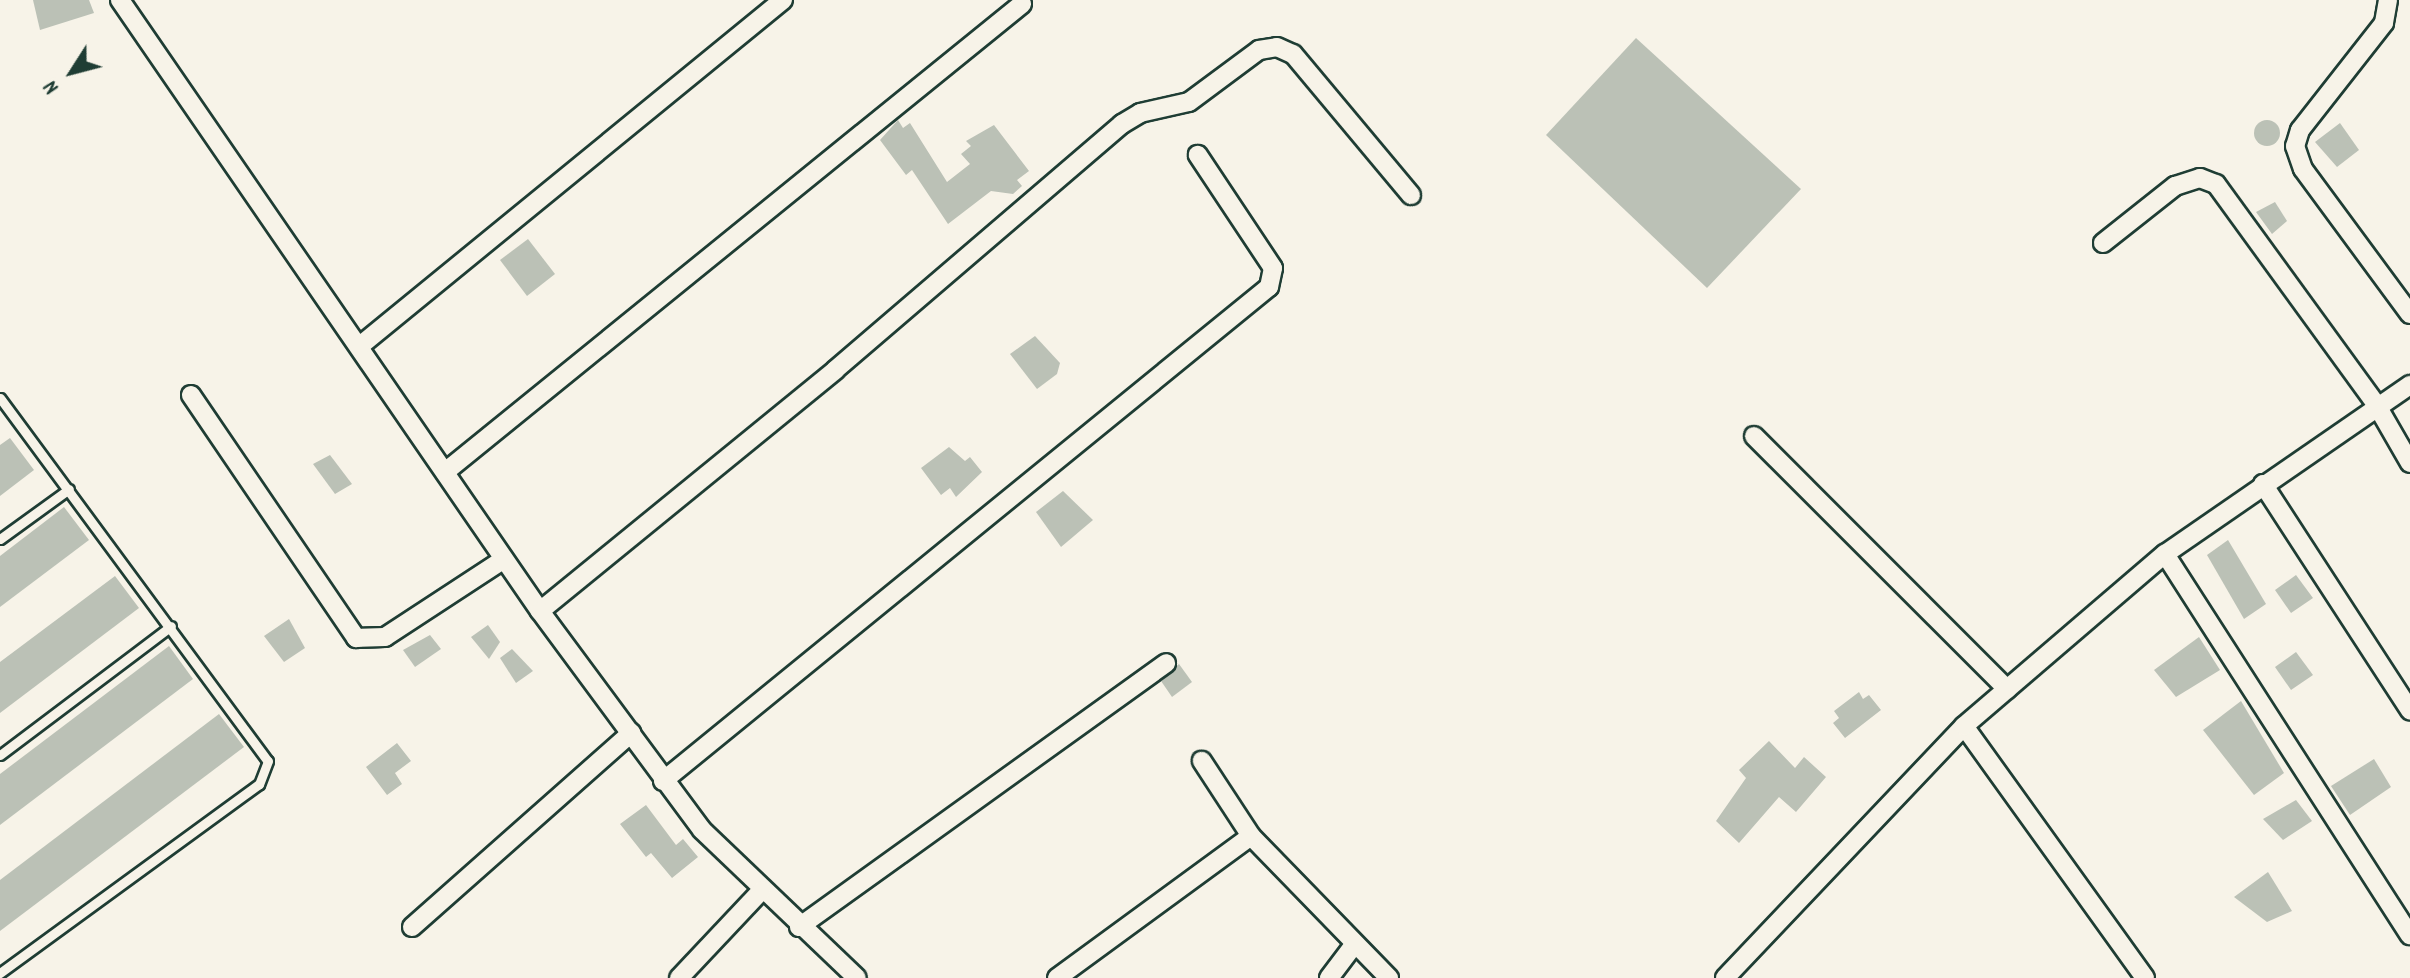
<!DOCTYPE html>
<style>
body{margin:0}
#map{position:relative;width:2410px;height:978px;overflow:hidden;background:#f7f3e8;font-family:Dekko,sans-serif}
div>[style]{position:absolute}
.building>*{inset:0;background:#bbc1b6}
.round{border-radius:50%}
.roads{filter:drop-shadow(2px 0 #1f3d34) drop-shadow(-2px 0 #1f3d34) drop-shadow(0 2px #1f3d34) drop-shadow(0 -2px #1f3d34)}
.lane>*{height:9px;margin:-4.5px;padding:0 4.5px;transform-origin:4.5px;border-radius:4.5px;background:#f7f3e8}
.street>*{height:18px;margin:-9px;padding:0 9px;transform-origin:9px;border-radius:9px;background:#f7f3e8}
span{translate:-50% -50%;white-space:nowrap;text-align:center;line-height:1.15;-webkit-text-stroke:8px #f7f3e8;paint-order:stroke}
.north{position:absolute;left:32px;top:32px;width:80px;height:80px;-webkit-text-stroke:6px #f7f3e8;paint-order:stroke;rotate:234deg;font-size:22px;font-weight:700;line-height:32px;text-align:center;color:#1f3d34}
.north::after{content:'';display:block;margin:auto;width:28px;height:36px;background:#1f3d34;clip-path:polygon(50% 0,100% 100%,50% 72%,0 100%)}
</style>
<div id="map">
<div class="building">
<div style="clip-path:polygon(33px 0,89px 0,94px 13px,40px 30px)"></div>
<div style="clip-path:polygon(1636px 38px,1801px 189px,1707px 288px,1546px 135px)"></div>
<div class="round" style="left:2254px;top:120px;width:26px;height:26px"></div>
<div style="clip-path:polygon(898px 120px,903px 128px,910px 123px,947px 182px,970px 164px,961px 154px,971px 146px,966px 141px,994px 125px,1029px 171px,1017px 180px,1022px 186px,1013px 194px,991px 191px,948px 224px,912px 170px,906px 175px,880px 140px)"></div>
<div style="clip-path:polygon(2340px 123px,2359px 150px,2337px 167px,2315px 142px)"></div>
<div style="clip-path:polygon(2275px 202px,2287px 221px,2272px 234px,2256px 212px)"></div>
<div style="clip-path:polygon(528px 239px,555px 274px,527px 296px,500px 260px)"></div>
<div style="clip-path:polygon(1035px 336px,1060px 363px,1057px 374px,1037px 389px,1010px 354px)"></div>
<div style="clip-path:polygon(10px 438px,34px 470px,0 496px,0 445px)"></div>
<div style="clip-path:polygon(949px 447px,965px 461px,970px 457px,982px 472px,956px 497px,950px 488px,941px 495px,921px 468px)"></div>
<div style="clip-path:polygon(330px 455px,352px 484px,335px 494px,313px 464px)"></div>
<div style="clip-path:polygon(1063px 491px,1093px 520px,1061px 547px,1036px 512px)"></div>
<div style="clip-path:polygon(64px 507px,89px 540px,0 607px,0 556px)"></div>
<div style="clip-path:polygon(2228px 540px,2266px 604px,2244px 619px,2207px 555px)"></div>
<div style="clip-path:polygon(2296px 575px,2313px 598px,2291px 613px,2275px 590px)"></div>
<div style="clip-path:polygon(115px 576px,139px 608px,0 713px,0 662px)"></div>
<div style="clip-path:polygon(289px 619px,305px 648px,284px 662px,264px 636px)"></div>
<div style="clip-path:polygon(488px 625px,500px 642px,489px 659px,471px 637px)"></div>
<div style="clip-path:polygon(430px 635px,441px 649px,415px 667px,403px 650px)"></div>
<div style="clip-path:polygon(2199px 637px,2220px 670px,2176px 697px,2154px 670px)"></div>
<div style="clip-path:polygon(169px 646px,193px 679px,0 825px,0 774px)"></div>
<div style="clip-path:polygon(512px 649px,533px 671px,516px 683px,500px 658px)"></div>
<div style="clip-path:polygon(2296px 652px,2313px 675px,2291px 690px,2275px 667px)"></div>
<div style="clip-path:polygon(1179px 664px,1192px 682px,1172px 697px,1161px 681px)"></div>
<div style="clip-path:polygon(1859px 692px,1863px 699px,1869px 695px,1881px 710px,1845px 738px,1833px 723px,1839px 718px,1834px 711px)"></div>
<div style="clip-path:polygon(2241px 701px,2284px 773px,2254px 795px,2203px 730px)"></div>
<div style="clip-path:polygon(219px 714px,244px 747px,0 931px,0 880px)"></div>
<div style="clip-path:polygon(1769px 741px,1795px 768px,1804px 757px,1826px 777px,1796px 812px,1779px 797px,1739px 843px,1716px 821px,1746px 778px,1739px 770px)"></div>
<div style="clip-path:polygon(397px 743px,411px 761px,395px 773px,402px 784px,387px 795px,366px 767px)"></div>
<div style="clip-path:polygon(2374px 759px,2391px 787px,2350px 815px,2331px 786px)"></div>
<div style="clip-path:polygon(2296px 800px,2312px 821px,2283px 840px,2263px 819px)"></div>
<div style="clip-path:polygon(646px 805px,676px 845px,683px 839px,698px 857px,672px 878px,651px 853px,646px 857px,620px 824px)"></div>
<div style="clip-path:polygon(2268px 872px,2292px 911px,2267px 922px,2234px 897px)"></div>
</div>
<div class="roads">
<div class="lane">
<div style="left:0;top:398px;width:451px;rotate:53.6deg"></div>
<div style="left:268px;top:761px;width:25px;rotate:111deg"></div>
<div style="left:259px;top:784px;width:321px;rotate:143.9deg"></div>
<div style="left:0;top:539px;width:85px;rotate:-35.9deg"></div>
<div style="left:0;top:755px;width:214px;rotate:-37deg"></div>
</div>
<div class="street">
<div style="left:120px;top:0;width:741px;rotate:55.5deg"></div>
<div style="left:540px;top:611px;width:381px;rotate:-39.2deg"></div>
<div style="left:835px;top:370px;width:378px;rotate:-40.6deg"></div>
<div style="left:1122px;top:124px;width:21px;rotate:-31deg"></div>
<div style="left:1140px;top:113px;width:50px;rotate:-12.7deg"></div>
<div style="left:1189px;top:102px;width:87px;rotate:-36.6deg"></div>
<div style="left:1259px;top:50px;width:18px;rotate:-9deg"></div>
<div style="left:1277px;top:47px;width:17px;rotate:24deg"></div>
<div style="left:1293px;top:54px;width:184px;rotate:50.1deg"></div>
<div style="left:2388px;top:0;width:23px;rotate:100deg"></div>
<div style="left:2384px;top:23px;width:136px;rotate:128.1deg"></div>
<div style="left:2300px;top:130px;width:17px;rotate:107deg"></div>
<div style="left:2295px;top:146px;width:24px;rotate:71deg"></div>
<div style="left:2303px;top:169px;width:180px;rotate:53.6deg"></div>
<div style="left:2103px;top:243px;width:92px;rotate:-38.4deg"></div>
<div style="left:2175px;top:186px;width:26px;rotate:-18deg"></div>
<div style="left:2200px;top:178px;width:17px;rotate:21deg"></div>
<div style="left:2216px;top:184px;width:272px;rotate:54deg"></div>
<div style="left:2376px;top:404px;width:68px;rotate:60deg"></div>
<div style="left:361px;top:345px;width:545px;rotate:-39.27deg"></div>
<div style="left:191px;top:395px;width:294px;rotate:55.8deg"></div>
<div style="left:356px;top:638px;width:29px;rotate:-2deg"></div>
<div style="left:385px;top:637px;width:142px;rotate:-33.2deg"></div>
<div style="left:1754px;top:436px;width:358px;rotate:45deg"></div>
<div style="left:445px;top:472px;width:743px;rotate:-39.05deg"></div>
<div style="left:2263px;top:484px;width:270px;rotate:57deg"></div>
<div style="left:2165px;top:554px;width:453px;rotate:57.3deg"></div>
<div style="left:540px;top:611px;width:272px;rotate:53.5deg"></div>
<div style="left:702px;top:830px;width:214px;rotate:43.7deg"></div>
<div style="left:1964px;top:726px;width:310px;rotate:54.3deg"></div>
<div style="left:663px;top:781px;width:782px;rotate:-39.19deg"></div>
<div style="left:1269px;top:287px;width:19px;rotate:-78deg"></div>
<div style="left:1273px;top:268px;width:136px;rotate:-123.6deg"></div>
<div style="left:1251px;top:836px;width:198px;rotate:45.8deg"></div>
<div style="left:412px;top:927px;width:293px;rotate:-41.5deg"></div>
<div style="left:799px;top:927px;width:452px;rotate:-35.7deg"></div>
<div style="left:679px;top:978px;width:120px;rotate:-46.7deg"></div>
<div style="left:1057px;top:978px;width:240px;rotate:-36.2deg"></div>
<div style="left:1251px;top:836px;width:90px;rotate:-123.2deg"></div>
<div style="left:1329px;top:978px;width:41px;rotate:-52.9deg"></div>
<div style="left:1725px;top:978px;width:347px;rotate:-46.5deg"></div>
<div style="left:1964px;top:726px;width:265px;rotate:-40.6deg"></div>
<div style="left:2165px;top:554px;width:298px;rotate:-34.6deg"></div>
</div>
</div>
<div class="north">N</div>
</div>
